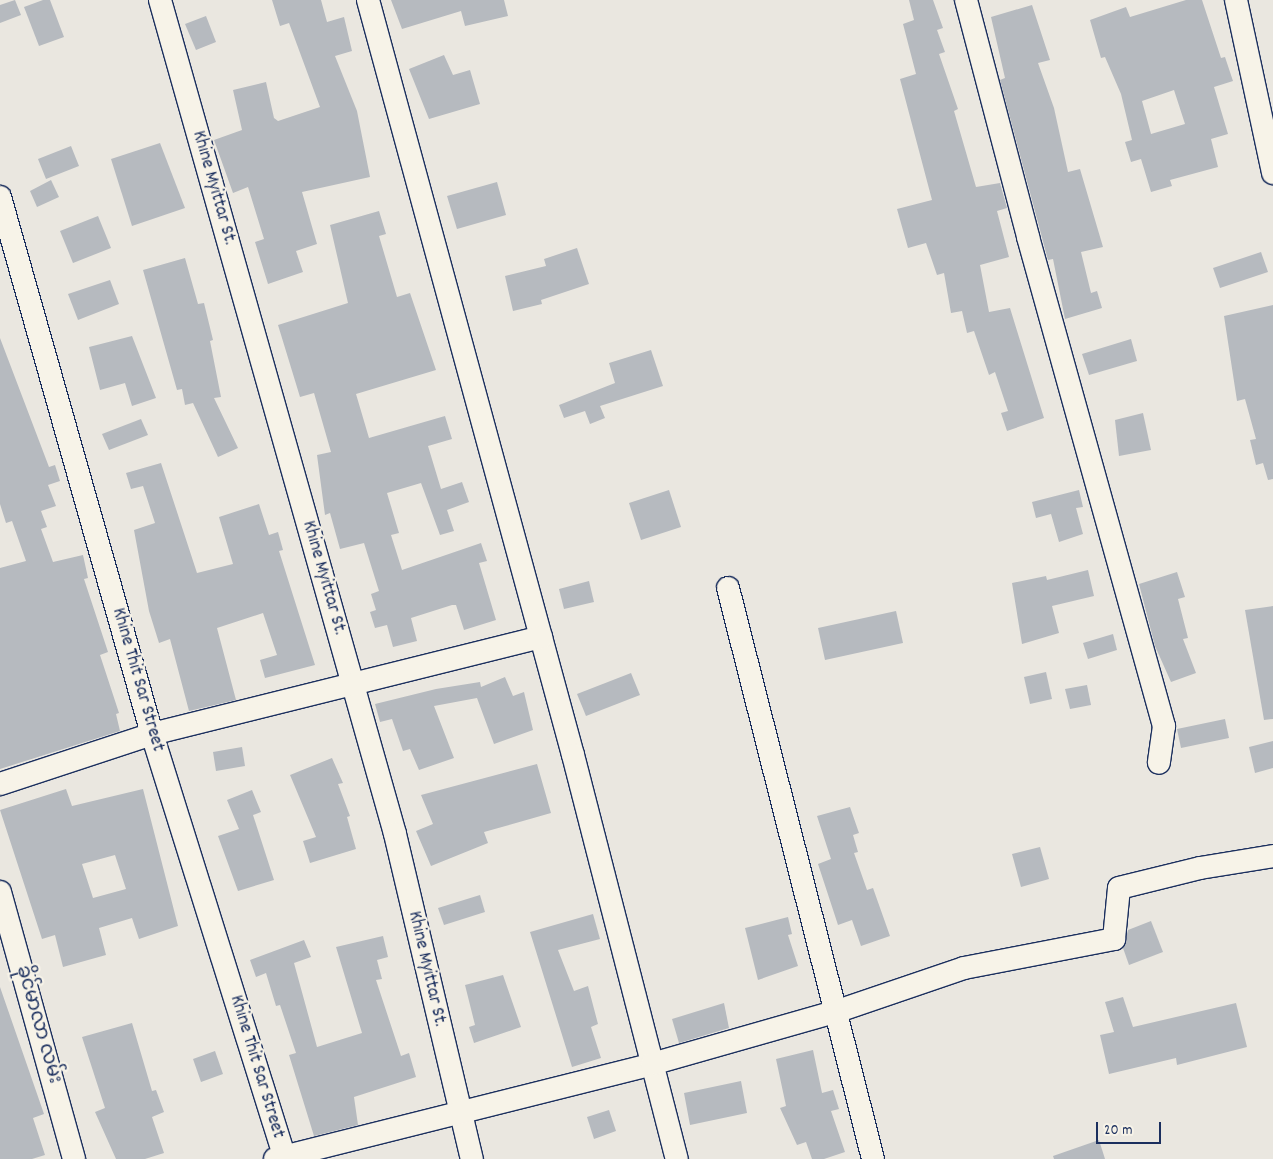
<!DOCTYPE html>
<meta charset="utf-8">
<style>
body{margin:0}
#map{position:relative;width:1273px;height:1159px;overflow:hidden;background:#eae7e0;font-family:Dekko,"Noto Sans Myanmar",sans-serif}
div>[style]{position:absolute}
.building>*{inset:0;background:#b6babf}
.roads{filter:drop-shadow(1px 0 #1b2f5e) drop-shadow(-1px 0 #1b2f5e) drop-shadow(0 1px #1b2f5e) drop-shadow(0 -1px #1b2f5e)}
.minor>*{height:22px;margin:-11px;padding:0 11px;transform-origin:11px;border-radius:11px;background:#f7f3e8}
span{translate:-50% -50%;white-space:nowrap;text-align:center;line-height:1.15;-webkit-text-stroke:4.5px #f7f3e8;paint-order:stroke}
.street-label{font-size:19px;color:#1b2f5e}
.scale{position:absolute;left:1096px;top:1122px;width:65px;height:22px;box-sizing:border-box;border:2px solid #1b2f5e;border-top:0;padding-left:6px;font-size:15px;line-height:18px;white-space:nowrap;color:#1b2f5e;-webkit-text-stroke:4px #f7f3e8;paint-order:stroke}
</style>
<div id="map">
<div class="building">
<div style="clip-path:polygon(15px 0,21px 15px,0 23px,0 5px)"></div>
<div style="clip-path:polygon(43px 0,50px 0,64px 37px,39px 46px,24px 7px)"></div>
<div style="clip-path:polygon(272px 0,321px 0,327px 22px,344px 17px,352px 51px,335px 56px,357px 111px,370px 177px,302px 192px,317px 244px,296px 251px,303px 272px,268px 284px,255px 242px,264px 239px,248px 187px,233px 193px,214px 140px,242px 130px,233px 90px,266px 82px,274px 118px,278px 121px,320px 107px,289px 23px,280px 26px)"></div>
<div style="clip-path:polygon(391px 0,504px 0,508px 16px,465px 26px,461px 11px,402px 29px)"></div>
<div style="clip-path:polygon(909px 0,933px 0,943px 28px,937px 30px,945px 52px,939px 54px,958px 109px,954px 111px,976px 187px,1000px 183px,1007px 208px,997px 211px,1009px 257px,980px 265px,989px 312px,1010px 308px,1044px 418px,1007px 431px,1001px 413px,1008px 411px,995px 372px,989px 375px,974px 331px,967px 333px,962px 311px,951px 313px,944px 273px,937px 275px,926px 243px,908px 248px,897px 209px,932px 200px,900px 79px,916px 74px,903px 24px,914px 20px)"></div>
<div style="clip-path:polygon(evenodd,1186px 0,1202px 0,1221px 58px,1225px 57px,1233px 81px,1214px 87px,1228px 134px,1211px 139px,1218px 167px,1170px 180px,1172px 186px,1151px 192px,1141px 159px,1131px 162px,1125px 142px,1132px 140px,1121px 94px,1105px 57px,1101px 58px,1090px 20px,1126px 7px,1130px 17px,1186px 0,1174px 90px,1185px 124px,1151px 134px,1142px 101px,1174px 90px)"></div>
<div style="clip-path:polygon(1032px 5px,1050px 60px,1038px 63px,1054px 108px,1068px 172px,1080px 169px,1103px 247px,1081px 252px,1091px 293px,1097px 291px,1102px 308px,1065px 319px,1053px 259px,1048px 260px,1000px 80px,1005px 78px,991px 17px)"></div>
<div style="clip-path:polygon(206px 16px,216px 42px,196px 50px,185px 24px)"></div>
<div style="clip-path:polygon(444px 55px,453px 75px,470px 70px,480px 104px,429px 119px,409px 69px)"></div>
<div style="clip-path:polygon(160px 143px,185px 208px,132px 226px,111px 159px)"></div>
<div style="clip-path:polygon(71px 146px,79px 166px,46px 179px,38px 159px)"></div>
<div style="clip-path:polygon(51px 180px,59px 197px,37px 207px,30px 191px)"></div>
<div style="clip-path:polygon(497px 182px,506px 215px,457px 229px,447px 196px)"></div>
<div style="clip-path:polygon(379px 211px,386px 234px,379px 236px,397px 297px,410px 293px,436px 370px,356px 394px,369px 438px,445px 416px,452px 439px,428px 446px,441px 489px,462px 482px,469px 502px,447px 510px,454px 531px,440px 535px,421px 483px,387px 493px,399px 533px,391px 535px,402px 570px,481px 543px,487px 561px,479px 563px,496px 620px,464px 630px,456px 605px,452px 605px,411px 618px,417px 641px,393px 647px,387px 625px,375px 628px,370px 612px,376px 610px,371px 594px,379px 591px,364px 543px,340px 549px,330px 513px,325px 515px,317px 455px,331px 452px,314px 393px,300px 397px,278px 325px,348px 303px,330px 225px)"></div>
<div style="clip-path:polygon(98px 216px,111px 248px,73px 263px,60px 231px)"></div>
<div style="clip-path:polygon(577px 248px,589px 284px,541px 300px,542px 304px,513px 311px,505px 276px,546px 266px,544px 259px)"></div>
<div style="clip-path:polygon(1261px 252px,1268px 272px,1220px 288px,1213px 268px)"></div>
<div style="clip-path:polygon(185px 258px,198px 304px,204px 303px,213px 340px,210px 341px,221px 397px,214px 398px,238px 448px,218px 457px,193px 403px,185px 405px,182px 389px,177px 390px,143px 270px)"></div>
<div style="clip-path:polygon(110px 280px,119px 304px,78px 320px,68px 294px)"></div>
<div style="clip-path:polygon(1273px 305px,1273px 479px,1268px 480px,1263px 463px,1256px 465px,1250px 440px,1256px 439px,1245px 399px,1237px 401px,1224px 316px)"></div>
<div style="clip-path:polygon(132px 336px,156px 398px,132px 406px,125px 383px,100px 390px,89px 347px)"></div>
<div style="clip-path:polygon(0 338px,49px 467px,55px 465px,60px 481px,48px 485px,56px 506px,41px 511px,47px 527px,41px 529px,53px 562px,83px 555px,88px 578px,84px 579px,108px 652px,100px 655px,119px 713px,116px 714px,120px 731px,0 769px,0 568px,26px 561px,12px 521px,6px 523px,0 504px)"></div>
<div style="clip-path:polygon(1131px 339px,1137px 361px,1089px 375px,1082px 354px)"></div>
<div style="clip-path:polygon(651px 350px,663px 386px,600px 406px,605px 418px,590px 424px,585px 411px,564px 418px,559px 405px,615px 383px,609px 363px)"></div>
<div style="clip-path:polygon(1143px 413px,1151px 450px,1119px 456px,1115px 420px)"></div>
<div style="clip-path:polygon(141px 419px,148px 435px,109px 450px,102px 434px)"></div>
<div style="clip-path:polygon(161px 463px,197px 573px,233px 564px,219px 517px,259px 504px,269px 535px,278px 532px,283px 550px,279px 551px,315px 665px,265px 678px,260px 660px,277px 655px,263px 613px,217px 628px,236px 700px,189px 711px,170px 639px,159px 643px,149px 611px,134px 530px,155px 523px,143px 486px,131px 489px,126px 473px)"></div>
<div style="clip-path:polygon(669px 490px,681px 527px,641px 540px,629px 503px)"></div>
<div style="clip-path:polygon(1079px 490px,1083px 507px,1076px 508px,1083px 534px,1059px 542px,1051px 514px,1036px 518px,1032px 502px)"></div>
<div style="clip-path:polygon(1088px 570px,1094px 596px,1052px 606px,1059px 633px,1022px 644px,1012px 583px,1046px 576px,1047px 580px)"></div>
<div style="clip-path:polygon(1177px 572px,1185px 597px,1178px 599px,1188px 638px,1183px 639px,1196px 673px,1171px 682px,1155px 646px,1139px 584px)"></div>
<div style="clip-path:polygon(589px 581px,594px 602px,564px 609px,559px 589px)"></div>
<div style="clip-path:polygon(1273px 606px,1273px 719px,1264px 720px,1245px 610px)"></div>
<div style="clip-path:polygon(896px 611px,903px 643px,825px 660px,818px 628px)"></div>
<div style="clip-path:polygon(1113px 634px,1117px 650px,1088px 659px,1083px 643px)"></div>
<div style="clip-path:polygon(1046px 672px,1052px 699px,1030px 704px,1024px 677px)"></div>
<div style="clip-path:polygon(631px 673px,640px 695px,586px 716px,577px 694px)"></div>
<div style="clip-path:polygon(505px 677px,513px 696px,524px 692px,533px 730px,494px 744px,477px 698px,434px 706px,454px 758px,419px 770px,410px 749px,403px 751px,392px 719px,380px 722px,375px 704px,436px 689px,480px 682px,481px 687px)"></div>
<div style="clip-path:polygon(1087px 685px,1091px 705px,1070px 709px,1065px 689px)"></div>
<div style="clip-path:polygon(1225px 719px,1229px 738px,1181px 748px,1177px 729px)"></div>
<div style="clip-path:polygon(1273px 741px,1273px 768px,1255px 773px,1249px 747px)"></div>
<div style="clip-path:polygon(242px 747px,245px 766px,216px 771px,213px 752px)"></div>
<div style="clip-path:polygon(332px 758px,343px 783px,338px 784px,350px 816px,347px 817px,356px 849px,310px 863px,303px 841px,316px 837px,290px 775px)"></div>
<div style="clip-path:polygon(537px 764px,551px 813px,484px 832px,488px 843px,431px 866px,416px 831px,433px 824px,421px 795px)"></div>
<div style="clip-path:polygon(evenodd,66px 789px,72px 806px,143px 789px,178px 926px,139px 939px,132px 918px,99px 928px,106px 955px,63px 967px,55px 935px,42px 939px,0 810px,66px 789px,115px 855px,126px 889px,93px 898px,82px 864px,115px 855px)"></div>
<div style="clip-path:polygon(252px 790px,261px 812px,253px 815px,274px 880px,238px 891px,218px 836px,239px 829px,227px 800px)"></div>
<div style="clip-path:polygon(850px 807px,859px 833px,853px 835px,858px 852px,854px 853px,867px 890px,873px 888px,890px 936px,861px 946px,852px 920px,838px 925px,818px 864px,831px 859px,817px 816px)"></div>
<div style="clip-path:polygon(1040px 847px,1049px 879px,1021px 887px,1012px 854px)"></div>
<div style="clip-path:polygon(480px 895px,485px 912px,444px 925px,438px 908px)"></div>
<div style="clip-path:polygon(593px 914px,600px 939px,558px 950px,574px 991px,588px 986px,598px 1024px,591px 1027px,601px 1058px,572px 1067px,530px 932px)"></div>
<div style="clip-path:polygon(788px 917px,792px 934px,788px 935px,798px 966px,758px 980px,745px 928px)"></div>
<div style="clip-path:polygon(1151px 921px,1163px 952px,1129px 965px,1123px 948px,1128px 930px)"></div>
<div style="clip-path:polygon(383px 936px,388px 957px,377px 960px,382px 979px,376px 980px,401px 1056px,409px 1053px,416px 1077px,354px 1097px,358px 1125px,314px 1136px,289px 1055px,296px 1053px,280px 1005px,276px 1006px,266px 973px,256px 977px,250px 960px,304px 940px,311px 957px,294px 963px,317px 1047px,362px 1033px,336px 947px)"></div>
<div style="clip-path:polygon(503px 975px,521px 1027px,474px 1043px,469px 1027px,475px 1025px,465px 985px)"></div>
<div style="clip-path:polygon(0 987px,44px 1114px,33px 1118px,45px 1155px,32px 1159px,0 1159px)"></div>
<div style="clip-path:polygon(1123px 997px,1133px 1027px,1236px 1003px,1247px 1047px,1177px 1065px,1176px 1058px,1109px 1074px,1100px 1035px,1114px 1032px,1105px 1002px)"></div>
<div style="clip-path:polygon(724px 1003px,729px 1028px,679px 1043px,672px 1019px)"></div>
<div style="clip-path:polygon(132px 1023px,152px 1091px,156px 1090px,164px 1112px,152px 1117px,164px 1153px,145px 1159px,116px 1159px,95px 1112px,105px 1108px,82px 1037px)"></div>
<div style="clip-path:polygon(813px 1050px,822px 1093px,833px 1090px,839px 1109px,831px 1111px,845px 1152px,824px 1159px,812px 1159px,806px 1142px,797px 1145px,780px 1108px,786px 1106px,776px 1059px)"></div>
<div style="clip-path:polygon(215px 1051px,223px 1074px,201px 1082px,193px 1059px)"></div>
<div style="clip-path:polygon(741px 1081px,747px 1113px,690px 1125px,684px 1093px)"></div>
<div style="clip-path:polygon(609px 1110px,616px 1131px,594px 1139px,587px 1117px)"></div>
<div style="clip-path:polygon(1099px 1140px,1105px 1159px,1054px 1159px,1053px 1156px)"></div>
</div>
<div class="roads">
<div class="minor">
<div style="left:160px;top:0;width:866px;rotate:74.26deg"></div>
<div style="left:395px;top:834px;width:334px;rotate:76.7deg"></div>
<div style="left:368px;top:0;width:782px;rotate:74.81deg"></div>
<div style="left:573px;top:755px;width:417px;rotate:75.6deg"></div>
<div style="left:966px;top:0;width:245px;rotate:75.3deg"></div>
<div style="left:1028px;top:237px;width:508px;rotate:74.46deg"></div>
<div style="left:1164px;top:726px;width:37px;rotate:98deg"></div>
<div style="left:1236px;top:0;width:177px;rotate:77.9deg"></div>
<div style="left:0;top:197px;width:558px;rotate:74.2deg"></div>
<div style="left:152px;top:734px;width:445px;rotate:72.6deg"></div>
<div style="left:728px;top:588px;width:589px;rotate:75.75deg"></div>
<div style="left:0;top:784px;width:160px;rotate:-18.2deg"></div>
<div style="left:152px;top:734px;width:401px;rotate:-14deg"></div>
<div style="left:0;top:892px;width:277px;rotate:74.5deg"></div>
<div style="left:275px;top:1159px;width:389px;rotate:-14.1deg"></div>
<div style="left:652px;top:1064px;width:190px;rotate:-15.9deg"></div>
<div style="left:835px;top:1012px;width:136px;rotate:-18.8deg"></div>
<div style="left:964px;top:968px;width:153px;rotate:-10.9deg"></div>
<div style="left:1114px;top:939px;width:51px;rotate:-84.4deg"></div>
<div style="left:1119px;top:888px;width:83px;rotate:-13.9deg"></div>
<div style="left:1200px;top:868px;width:74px;rotate:-9.3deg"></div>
</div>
</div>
<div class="street-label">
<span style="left:213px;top:188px;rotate:74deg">Khine Myittar St.</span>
<span style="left:323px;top:578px;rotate:74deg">Khine Myittar St.</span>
<span style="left:137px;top:680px;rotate:74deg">Khine Thit Sar Street</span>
<span style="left:426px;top:969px;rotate:77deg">Khine Myittar St.</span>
<span style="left:37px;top:1025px;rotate:74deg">ခိုင်မာလာ လမ်း</span>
<span style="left:256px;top:1067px;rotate:73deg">Khine Thit Sar Street</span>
</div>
<div class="scale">20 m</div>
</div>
